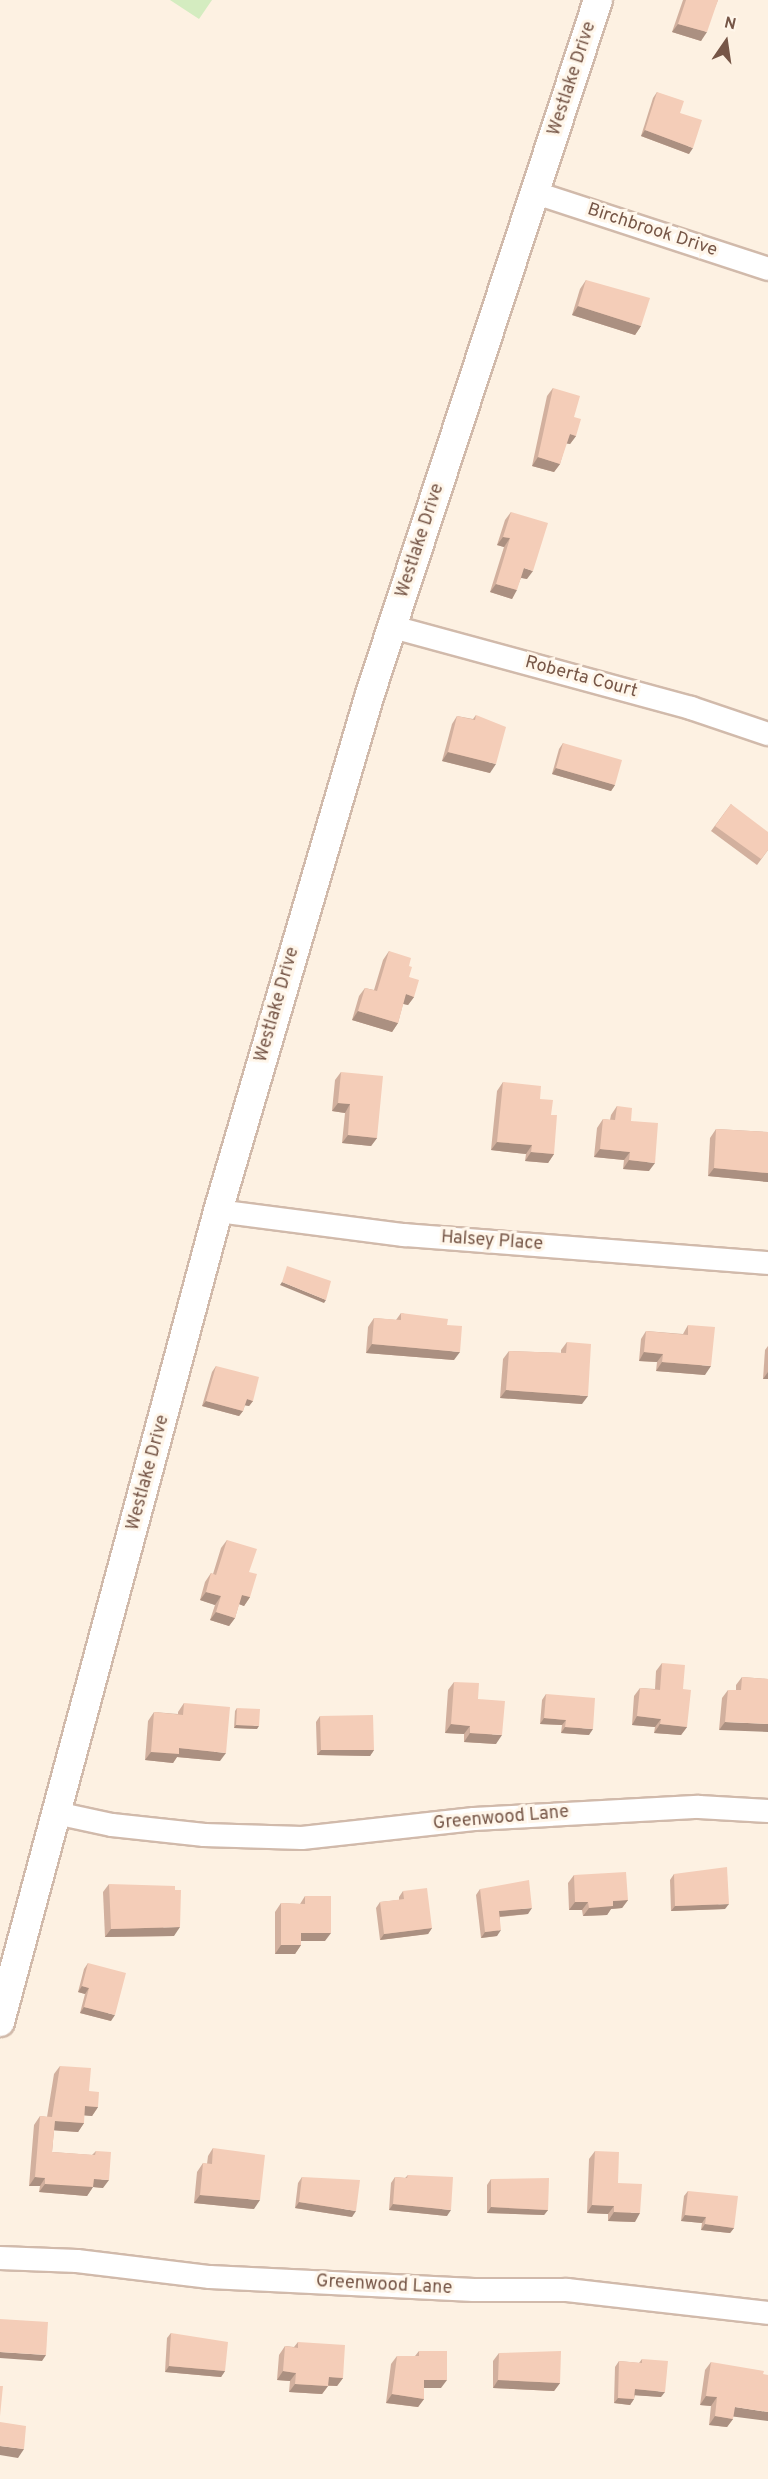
<!DOCTYPE html>
<style>
body{margin:0}
#map{position:relative;width:768px;height:2479px;overflow:hidden;background:#fdf1e2;font-family:Overpass,sans-serif}
div>[style]{position:absolute}
.green>*{inset:0;background:#d4ecc0}
.roads{filter:drop-shadow(2px 0 #d1baab) drop-shadow(-2px 0 #d1baab) drop-shadow(0 2px #d1baab) drop-shadow(0 -2px #d1baab)}
.minor>*{height:22px;margin:-11px;padding:0 11px;transform-origin:11px;border-radius:11px;background:#fff}
.tertiary>*{height:28px;margin:-14px;padding:0 14px;transform-origin:14px;border-radius:14px;background:#fff}
.wall>*{inset:0;background:#d2b09e}
.shaded-wall>*{inset:0;background:#ab9081}
.building>*{inset:0;background:#f4cdb8}
span{translate:-50% -50%;white-space:nowrap;text-align:center;line-height:1.15;-webkit-text-stroke:6px #fff6ea;paint-order:stroke}
.street-label{font-size:18px;color:#765647}
.north{position:absolute;left:696px;top:12px;width:60px;height:60px;-webkit-text-stroke:4px #fff6ea;paint-order:stroke;rotate:13deg;font-size:16px;font-weight:700;line-height:24px;text-align:center;color:#765647}
.north::after{content:'';display:block;margin:auto;width:21px;height:27px;background:#765647;clip-path:polygon(50% 0,100% 100%,50% 72%,0 100%)}
</style>
<div id="map">
<div class="green">
<div style="clip-path:polygon(170px 0,212px 0,199px 19px)"></div>
</div>
<div class="roads">
<div class="minor">
<div style="left:536px;top:193px;width:244px;rotate:18.1deg"></div>
<div style="left:393px;top:627px;width:309px;rotate:15.2deg"></div>
<div style="left:691px;top:708px;width:81px;rotate:18.7deg"></div>
<div style="left:218px;top:1211px;width:188px;rotate:7.4deg"></div>
<div style="left:404px;top:1235px;width:365px;rotate:4.4deg"></div>
<div style="left:56px;top:1813px;width:57px;rotate:12.1deg"></div>
<div style="left:112px;top:1825px;width:93px;rotate:6.2deg"></div>
<div style="left:204px;top:1835px;width:98px;rotate:1.8deg"></div>
<div style="left:302px;top:1838px;width:173px;rotate:-6.3deg"></div>
<div style="left:474px;top:1819px;width:225px;rotate:-3.1deg"></div>
<div style="left:699px;top:1807px;width:69px;rotate:3.3deg"></div>
<div style="left:0;top:2258px;width:77px;rotate:2.2deg"></div>
<div style="left:77px;top:2261px;width:134px;rotate:6.9deg"></div>
<div style="left:210px;top:2277px;width:264px;rotate:2.8deg"></div>
<div style="left:474px;top:2290px;width:93px"></div>
<div style="left:567px;top:2290px;width:202px;rotate:6.5deg"></div>
</div>
<div class="tertiary">
<div style="left:0;top:2022px;width:840px;rotate:-74.95deg"></div>
<div style="left:218px;top:1211px;width:539px;rotate:-73.62deg"></div>
<div style="left:370px;top:694px;width:730px;rotate:-71.81deg"></div>
</div>
</div>
<div class="wall">
<div style="clip-path:polygon(683px 0,718px 0,701px 41px,672px 32px)"></div>
<div style="clip-path:polygon(657px 92px,680px 113px,689px 154px,641px 136px,653px 98px)"></div>
<div style="clip-path:polygon(586px 280px,641px 326px,635px 335px,572px 315px,580px 289px)"></div>
<div style="clip-path:polygon(553px 388px,574px 417px,576px 436px,570px 444px,566px 443px,560px 464px,554px 472px,532px 466px,547px 396px)"></div>
<div style="clip-path:polygon(511px 512px,527px 579px,521px 578px,512px 599px,490px 592px,504px 547px,497px 545px,505px 520px)"></div>
<div style="clip-path:polygon(476px 715px,490px 773px,442px 761px,452px 724px,457px 716px,473px 719px)"></div>
<div style="clip-path:polygon(563px 743px,615px 785px,611px 791px,552px 774px,559px 749px)"></div>
<div style="clip-path:polygon(731px 804px,768px 850px,757px 865px,711px 831px)"></div>
<div style="clip-path:polygon(389px 951px,409px 966px,409px 977px,414px 997px,408px 1005px,403px 1004px,398px 1023px,392px 1032px,352px 1020px,359px 996px,365px 988px,374px 990px,383px 960px)"></div>
<div style="clip-path:polygon(341px 1072px,377px 1138px,371px 1146px,342px 1143px,345px 1113px,332px 1111px,335px 1080px)"></div>
<div style="clip-path:polygon(503px 1082px,540px 1099px,554px 1154px,548px 1163px,525px 1161px,526px 1154px,491px 1150px,497px 1091px)"></div>
<div style="clip-path:polygon(617px 1106px,631px 1121px,649px 1171px,623px 1169px,624px 1160px,594px 1157px,597px 1128px,603px 1119px,610px 1120px,611px 1115px)"></div>
<div style="clip-path:polygon(716px 1129px,768px 1132px,768px 1182px,708px 1176px,710px 1138px)"></div>
<div style="clip-path:polygon(401px 1313px,447px 1325px,454px 1360px,366px 1353px,368px 1327px,374px 1318px,396px 1320px)"></div>
<div style="clip-path:polygon(688px 1325px,705px 1375px,656px 1371px,657px 1362px,639px 1361px,641px 1339px,646px 1331px,683px 1334px)"></div>
<div style="clip-path:polygon(567px 1342px,582px 1404px,500px 1398px,503px 1359px,509px 1351px,561px 1353px,561px 1350px)"></div>
<div style="clip-path:polygon(768px 1346px,768px 1379px,763px 1379px,765px 1350px)"></div>
<div style="clip-path:polygon(216px 1366px,253px 1401px,249px 1406px,245px 1405px,243px 1411px,239px 1416px,202px 1406px,212px 1372px)"></div>
<div style="clip-path:polygon(227px 1540px,249px 1572px,250px 1597px,244px 1606px,239px 1604px,235px 1618px,229px 1626px,210px 1620px,215px 1605px,200px 1600px,205px 1582px,211px 1573px,213px 1574px,221px 1548px)"></div>
<div style="clip-path:polygon(662px 1663px,683px 1689px,687px 1727px,681px 1735px,654px 1733px,655px 1727px,632px 1725px,634px 1696px,640px 1688px,655px 1689px,656px 1671px)"></div>
<div style="clip-path:polygon(742px 1677px,768px 1679px,719px 1730px,722px 1698px,728px 1690px,736px 1690px,736px 1685px)"></div>
<div style="clip-path:polygon(454px 1682px,478px 1699px,496px 1744px,464px 1742px,464px 1734px,445px 1733px,448px 1690px)"></div>
<div style="clip-path:polygon(546px 1694px,589px 1735px,561px 1733px,562px 1725px,540px 1724px,542px 1700px)"></div>
<div style="clip-path:polygon(184px 1703px,220px 1761px,177px 1757px,173px 1763px,145px 1760px,148px 1721px,154px 1712px,178px 1714px,178px 1712px)"></div>
<div style="clip-path:polygon(237px 1708px,257px 1729px,234px 1728px,235px 1711px)"></div>
<div style="clip-path:polygon(320px 1716px,374px 1750px,370px 1756px,317px 1755px,316px 1722px)"></div>
<div style="clip-path:polygon(674px 1874px,725px 1909px,671px 1911px,670px 1880px)"></div>
<div style="clip-path:polygon(574px 1875px,628px 1900px,622px 1908px,611px 1909px,607px 1915px,583px 1916px,582px 1910px,569px 1910px,568px 1883px)"></div>
<div style="clip-path:polygon(109px 1884px,174px 1936px,105px 1937px,103px 1892px)"></div>
<div style="clip-path:polygon(480px 1889px,528px 1914px,500px 1917px,497px 1936px,481px 1938px,476px 1895px)"></div>
<div style="clip-path:polygon(403px 1891px,432px 1928px,428px 1934px,380px 1940px,376px 1908px,380px 1902px,399px 1900px,399px 1897px)"></div>
<div style="clip-path:polygon(305px 1896px,325px 1941px,301px 1941px,301px 1945px,295px 1954px,275px 1954px,275px 1912px,281px 1903px,300px 1904px)"></div>
<div style="clip-path:polygon(88px 1963px,111px 2021px,80px 2013px,85px 1994px,78px 1992px,84px 1969px)"></div>
<div style="clip-path:polygon(60px 2066px,89px 2091px,98px 2107px,92px 2116px,84px 2115px,84px 2123px,78px 2132px,54px 2130px,52px 2152px,92px 2155px,96px 2151px,103px 2188px,93px 2187px,87px 2196px,39px 2192px,40px 2186px,29px 2186px,34px 2125px,40px 2116px,47px 2117px,54px 2074px)"></div>
<div style="clip-path:polygon(213px 2148px,254px 2209px,194px 2203px,197px 2172px,203px 2163px,207px 2164px,208px 2156px)"></div>
<div style="clip-path:polygon(595px 2151px,618px 2183px,635px 2222px,608px 2221px,608px 2214px,587px 2213px,589px 2159px)"></div>
<div style="clip-path:polygon(408px 2175px,447px 2216px,389px 2210px,391px 2183px,395px 2177px,405px 2178px)"></div>
<div style="clip-path:polygon(302px 2177px,352px 2217px,295px 2208px,298px 2183px)"></div>
<div style="clip-path:polygon(491px 2179px,548px 2210px,544px 2215px,487px 2213px,487px 2185px)"></div>
<div style="clip-path:polygon(688px 2191px,734px 2228px,730px 2233px,701px 2230px,702px 2223px,681px 2221px,684px 2196px)"></div>
<div style="clip-path:polygon(171px 2333px,225px 2371px,221px 2377px,165px 2372px,167px 2338px)"></div>
<div style="clip-path:polygon(298px 2342px,343px 2378px,337px 2386px,328px 2386px,322px 2394px,289px 2392px,290px 2381px,277px 2380px,279px 2355px,285px 2346px,294px 2347px)"></div>
<div style="clip-path:polygon(419px 2351px,441px 2388px,424px 2388px,424px 2399px,418px 2407px,386px 2403px,391px 2364px,397px 2356px,415px 2356px)"></div>
<div style="clip-path:polygon(499px 2353px,560px 2383px,554px 2391px,493px 2388px,493px 2361px)"></div>
<div style="clip-path:polygon(642px 2359px,661px 2397px,635px 2395px,634px 2399px,630px 2405px,614px 2403px,615px 2367px,619px 2361px,639px 2363px)"></div>
<div style="clip-path:polygon(711px 2362px,733px 2419px,727px 2427px,709px 2425px,711px 2406px,700px 2405px,705px 2370px)"></div>
</div>
<div class="shaded-wall">
<div style="clip-path:polygon(678px 24px,707px 32px,701px 41px,672px 32px)"></div>
<div style="clip-path:polygon(645px 130px,693px 148px,689px 154px,641px 136px)"></div>
<div style="clip-path:polygon(578px 306px,641px 326px,635px 335px,572px 315px)"></div>
<div style="clip-path:polygon(570px 434px,576px 436px,570px 444px,564px 443px)"></div>
<div style="clip-path:polygon(538px 457px,560px 464px,554px 472px,532px 466px)"></div>
<div style="clip-path:polygon(503px 537px,510px 538px,504px 547px,497px 545px)"></div>
<div style="clip-path:polygon(524px 568px,533px 571px,527px 579px,518px 577px)"></div>
<div style="clip-path:polygon(496px 584px,517px 590px,512px 599px,490px 592px)"></div>
<div style="clip-path:polygon(448px 752px,496px 764px,490px 773px,442px 761px)"></div>
<div style="clip-path:polygon(556px 768px,615px 785px,611px 791px,552px 774px)"></div>
<div style="clip-path:polygon(406px 994px,414px 997px,408px 1005px,400px 1003px)"></div>
<div style="clip-path:polygon(358px 1011px,398px 1023px,392px 1032px,352px 1020px)"></div>
<div style="clip-path:polygon(338px 1103px,350px 1104px,345px 1113px,332px 1111px)"></div>
<div style="clip-path:polygon(348px 1135px,377px 1138px,371px 1146px,342px 1143px)"></div>
<div style="clip-path:polygon(497px 1142px,532px 1145px,526px 1154px,491px 1150px)"></div>
<div style="clip-path:polygon(600px 1149px,630px 1152px,624px 1160px,594px 1157px)"></div>
<div style="clip-path:polygon(531px 1152px,554px 1154px,548px 1163px,525px 1161px)"></div>
<div style="clip-path:polygon(629px 1160px,655px 1163px,649px 1171px,623px 1169px)"></div>
<div style="clip-path:polygon(714px 1168px,768px 1173px,768px 1182px,708px 1176px)"></div>
<div style="clip-path:polygon(282px 1282px,326px 1300px,324px 1303px,280px 1285px)"></div>
<div style="clip-path:polygon(372px 1344px,460px 1352px,454px 1360px,366px 1353px)"></div>
<div style="clip-path:polygon(644px 1352px,663px 1354px,657px 1362px,639px 1361px)"></div>
<div style="clip-path:polygon(662px 1362px,711px 1366px,705px 1375px,656px 1371px)"></div>
<div style="clip-path:polygon(768px 1372px,768px 1379px,763px 1379px)"></div>
<div style="clip-path:polygon(506px 1390px,588px 1396px,582px 1404px,500px 1398px)"></div>
<div style="clip-path:polygon(247px 1399px,253px 1401px,249px 1406px,243px 1405px)"></div>
<div style="clip-path:polygon(206px 1401px,243px 1411px,239px 1416px,202px 1406px)"></div>
<div style="clip-path:polygon(206px 1592px,221px 1596px,215px 1605px,200px 1600px)"></div>
<div style="clip-path:polygon(242px 1595px,250px 1597px,244px 1606px,236px 1603px)"></div>
<div style="clip-path:polygon(216px 1612px,235px 1618px,229px 1626px,210px 1620px)"></div>
<div style="clip-path:polygon(637px 1716px,661px 1719px,655px 1727px,632px 1725px)"></div>
<div style="clip-path:polygon(544px 1718px,566px 1720px,562px 1725px,540px 1724px)"></div>
<div style="clip-path:polygon(725px 1722px,768px 1724px,768px 1732px,719px 1730px)"></div>
<div style="clip-path:polygon(451px 1724px,470px 1726px,464px 1734px,445px 1733px)"></div>
<div style="clip-path:polygon(660px 1724px,687px 1727px,681px 1735px,654px 1733px)"></div>
<div style="clip-path:polygon(236px 1725px,259px 1726px,257px 1729px,234px 1728px)"></div>
<div style="clip-path:polygon(565px 1727px,593px 1729px,589px 1735px,561px 1733px)"></div>
<div style="clip-path:polygon(470px 1733px,502px 1735px,496px 1744px,464px 1742px)"></div>
<div style="clip-path:polygon(179px 1748px,226px 1753px,220px 1761px,177px 1757px,173px 1763px,145px 1760px,151px 1752px)"></div>
<div style="clip-path:polygon(321px 1750px,374px 1750px,370px 1756px,317px 1755px)"></div>
<div style="clip-path:polygon(628px 1900px,622px 1908px,611px 1909px,607px 1915px,583px 1916px,589px 1908px,613px 1901px)"></div>
<div style="clip-path:polygon(575px 1902px,588px 1902px,582px 1910px,569px 1910px)"></div>
<div style="clip-path:polygon(729px 1904px,725px 1909px,671px 1911px,675px 1906px)"></div>
<div style="clip-path:polygon(532px 1908px,528px 1914px,495px 1917px,499px 1911px)"></div>
<div style="clip-path:polygon(180px 1927px,174px 1936px,105px 1937px,111px 1929px)"></div>
<div style="clip-path:polygon(432px 1928px,428px 1934px,380px 1940px,384px 1934px)"></div>
<div style="clip-path:polygon(501px 1930px,497px 1936px,481px 1938px,485px 1932px)"></div>
<div style="clip-path:polygon(301px 1933px,331px 1933px,325px 1941px,295px 1941px)"></div>
<div style="clip-path:polygon(281px 1945px,301px 1945px,295px 1954px,275px 1954px)"></div>
<div style="clip-path:polygon(82px 1986px,89px 1988px,85px 1994px,78px 1992px)"></div>
<div style="clip-path:polygon(84px 2007px,115px 2015px,111px 2021px,80px 2013px)"></div>
<div style="clip-path:polygon(85px 2106px,98px 2107px,92px 2116px,79px 2115px)"></div>
<div style="clip-path:polygon(55px 2121px,84px 2123px,78px 2132px,49px 2130px)"></div>
<div style="clip-path:polygon(35px 2177px,45px 2178px,40px 2186px,29px 2186px)"></div>
<div style="clip-path:polygon(94px 2179px,109px 2180px,103px 2188px,93px 2187px,87px 2196px,39px 2192px,45px 2184px)"></div>
<div style="clip-path:polygon(200px 2195px,260px 2200px,254px 2209px,194px 2203px)"></div>
<div style="clip-path:polygon(299px 2202px,356px 2211px,352px 2217px,295px 2208px)"></div>
<div style="clip-path:polygon(393px 2204px,451px 2210px,447px 2216px,389px 2210px)"></div>
<div style="clip-path:polygon(592px 2205px,614px 2206px,608px 2214px,587px 2213px)"></div>
<div style="clip-path:polygon(491px 2207px,548px 2210px,544px 2215px,487px 2213px)"></div>
<div style="clip-path:polygon(614px 2212px,640px 2213px,635px 2222px,608px 2221px)"></div>
<div style="clip-path:polygon(685px 2215px,706px 2217px,702px 2223px,681px 2221px)"></div>
<div style="clip-path:polygon(705px 2224px,734px 2228px,730px 2233px,701px 2230px)"></div>
<div style="clip-path:polygon(0 2352px,46px 2355px,42px 2361px,0 2358px)"></div>
<div style="clip-path:polygon(169px 2366px,225px 2371px,221px 2377px,165px 2372px)"></div>
<div style="clip-path:polygon(283px 2371px,296px 2373px,290px 2381px,277px 2380px)"></div>
<div style="clip-path:polygon(329px 2377px,343px 2378px,337px 2386px,323px 2385px)"></div>
<div style="clip-path:polygon(424px 2380px,447px 2380px,441px 2388px,418px 2388px)"></div>
<div style="clip-path:polygon(498px 2380px,560px 2383px,554px 2391px,493px 2388px)"></div>
<div style="clip-path:polygon(295px 2384px,328px 2386px,322px 2394px,289px 2392px)"></div>
<div style="clip-path:polygon(635px 2389px,665px 2392px,661px 2397px,631px 2395px)"></div>
<div style="clip-path:polygon(392px 2394px,424px 2399px,418px 2407px,386px 2403px)"></div>
<div style="clip-path:polygon(706px 2396px,717px 2397px,711px 2406px,700px 2405px)"></div>
<div style="clip-path:polygon(618px 2398px,634px 2399px,630px 2405px,614px 2403px)"></div>
<div style="clip-path:polygon(735px 2407px,768px 2412px,768px 2421px,729px 2416px)"></div>
<div style="clip-path:polygon(715px 2416px,733px 2419px,727px 2427px,709px 2425px)"></div>
<div style="clip-path:polygon(0 2446px,24px 2449px,18px 2458px,0 2455px)"></div>
</div>
<div class="building">
<div style="clip-path:polygon(686px 0,718px 0,707px 32px,678px 24px)"></div>
<div style="clip-path:polygon(657px 92px,684px 101px,680px 113px,702px 120px,693px 148px,645px 130px)"></div>
<div style="clip-path:polygon(586px 280px,650px 298px,641px 326px,578px 306px)"></div>
<div style="clip-path:polygon(553px 388px,580px 396px,574px 417px,581px 419px,576px 436px,570px 434px,560px 464px,538px 457px)"></div>
<div style="clip-path:polygon(511px 512px,548px 523px,533px 571px,524px 568px,517px 590px,496px 584px,510px 538px,503px 537px)"></div>
<div style="clip-path:polygon(476px 715px,506px 727px,496px 764px,448px 752px,457px 716px,475px 720px)"></div>
<div style="clip-path:polygon(563px 743px,622px 760px,615px 785px,556px 768px)"></div>
<div style="clip-path:polygon(731px 804px,768px 832px,768px 850px,761px 859px,715px 826px)"></div>
<div style="clip-path:polygon(389px 951px,411px 958px,409px 966px,412px 967px,409px 977px,419px 980px,414px 997px,406px 994px,398px 1023px,358px 1011px,365px 988px,377px 991px)"></div>
<div style="clip-path:polygon(341px 1072px,383px 1076px,377px 1138px,348px 1135px,350px 1104px,338px 1103px)"></div>
<div style="clip-path:polygon(503px 1082px,541px 1086px,540px 1099px,553px 1100px,551px 1115px,557px 1115px,554px 1154px,531px 1152px,532px 1145px,497px 1142px)"></div>
<div style="clip-path:polygon(617px 1106px,632px 1108px,631px 1121px,658px 1123px,655px 1163px,629px 1160px,630px 1152px,600px 1149px,603px 1119px,615px 1120px)"></div>
<div style="clip-path:polygon(716px 1129px,768px 1132px,768px 1173px,714px 1168px)"></div>
<div style="clip-path:polygon(287px 1266px,331px 1281px,326px 1300px,282px 1282px)"></div>
<div style="clip-path:polygon(401px 1313px,448px 1319px,447px 1325px,462px 1326px,460px 1352px,372px 1344px,374px 1318px,401px 1320px)"></div>
<div style="clip-path:polygon(688px 1325px,715px 1327px,711px 1366px,662px 1362px,663px 1354px,644px 1352px,646px 1331px,688px 1335px)"></div>
<div style="clip-path:polygon(567px 1342px,591px 1344px,588px 1396px,506px 1390px,509px 1351px,566px 1353px)"></div>
<div style="clip-path:polygon(216px 1366px,259px 1377px,253px 1401px,247px 1399px,243px 1411px,206px 1401px)"></div>
<div style="clip-path:polygon(227px 1540px,257px 1549px,249px 1572px,257px 1574px,250px 1597px,242px 1595px,235px 1618px,216px 1612px,221px 1596px,206px 1592px,211px 1573px,216px 1575px)"></div>
<div style="clip-path:polygon(662px 1663px,685px 1665px,683px 1689px,691px 1690px,687px 1727px,660px 1724px,661px 1719px,637px 1716px,640px 1688px,660px 1690px)"></div>
<div style="clip-path:polygon(742px 1677px,768px 1679px,768px 1724px,725px 1722px,728px 1690px,741px 1690px)"></div>
<div style="clip-path:polygon(454px 1682px,479px 1683px,478px 1699px,505px 1701px,502px 1735px,470px 1733px,470px 1726px,451px 1724px)"></div>
<div style="clip-path:polygon(546px 1694px,595px 1698px,593px 1729px,565px 1727px,566px 1720px,544px 1718px)"></div>
<div style="clip-path:polygon(184px 1703px,230px 1707px,226px 1753px,179px 1748px,179px 1754px,151px 1752px,154px 1712px,183px 1715px)"></div>
<div style="clip-path:polygon(237px 1708px,260px 1709px,259px 1726px,236px 1725px)"></div>
<div style="clip-path:polygon(373px 1715px,374px 1750px,321px 1750px,320px 1716px)"></div>
<div style="clip-path:polygon(727px 1867px,729px 1904px,675px 1906px,674px 1874px)"></div>
<div style="clip-path:polygon(626px 1872px,628px 1900px,613px 1901px,613px 1906px,589px 1908px,588px 1902px,575px 1902px,574px 1875px)"></div>
<div style="clip-path:polygon(529px 1880px,532px 1908px,499px 1911px,501px 1930px,485px 1932px,480px 1889px)"></div>
<div style="clip-path:polygon(109px 1884px,175px 1886px,175px 1890px,181px 1890px,180px 1927px,111px 1929px)"></div>
<div style="clip-path:polygon(427px 1888px,432px 1928px,384px 1934px,380px 1902px,404px 1899px,403px 1891px)"></div>
<div style="clip-path:polygon(305px 1896px,331px 1896px,331px 1933px,301px 1933px,301px 1945px,281px 1945px,281px 1903px,305px 1904px)"></div>
<div style="clip-path:polygon(88px 1963px,126px 1973px,115px 2015px,84px 2007px,89px 1988px,82px 1986px)"></div>
<div style="clip-path:polygon(60px 2066px,91px 2068px,89px 2091px,99px 2092px,98px 2107px,85px 2106px,84px 2123px,55px 2121px,52px 2152px,95px 2155px,96px 2151px,111px 2152px,109px 2180px,94px 2179px,93px 2187px,45px 2184px,45px 2178px,35px 2177px,40px 2116px,52px 2117px)"></div>
<div style="clip-path:polygon(213px 2148px,265px 2155px,260px 2200px,200px 2195px,203px 2163px,212px 2164px)"></div>
<div style="clip-path:polygon(595px 2151px,619px 2152px,618px 2183px,642px 2184px,640px 2213px,614px 2212px,614px 2206px,592px 2205px)"></div>
<div style="clip-path:polygon(408px 2175px,453px 2177px,451px 2210px,393px 2204px,395px 2177px,407px 2178px)"></div>
<div style="clip-path:polygon(302px 2177px,360px 2180px,356px 2211px,299px 2202px)"></div>
<div style="clip-path:polygon(549px 2178px,548px 2210px,491px 2207px,491px 2179px)"></div>
<div style="clip-path:polygon(688px 2191px,738px 2196px,734px 2228px,705px 2224px,706px 2217px,685px 2215px)"></div>
<div style="clip-path:polygon(0 2319px,48px 2322px,46px 2355px,0 2352px)"></div>
<div style="clip-path:polygon(171px 2333px,228px 2342px,225px 2371px,169px 2366px)"></div>
<div style="clip-path:polygon(298px 2342px,345px 2345px,343px 2378px,329px 2377px,328px 2386px,295px 2384px,296px 2373px,283px 2371px,285px 2346px,298px 2348px)"></div>
<div style="clip-path:polygon(419px 2351px,447px 2351px,447px 2380px,424px 2380px,424px 2399px,392px 2394px,397px 2356px,419px 2356px)"></div>
<div style="clip-path:polygon(561px 2351px,560px 2383px,498px 2380px,499px 2353px)"></div>
<div style="clip-path:polygon(642px 2359px,668px 2361px,665px 2392px,635px 2389px,634px 2399px,618px 2398px,619px 2361px,642px 2363px)"></div>
<div style="clip-path:polygon(711px 2362px,764px 2371px,763px 2374px,768px 2375px,768px 2412px,735px 2407px,733px 2419px,715px 2416px,717px 2397px,706px 2396px)"></div>
<div style="clip-path:polygon(0 2386px,3px 2386px,0 2416px)"></div>
<div style="clip-path:polygon(0 2422px,26px 2426px,24px 2449px,0 2446px)"></div>
</div>
<div class="street-label">
<span style="left:573px;top:79px;rotate:-72deg">Westlake Drive</span>
<span style="left:652px;top:231px;rotate:18deg">Birchbrook Drive</span>
<span style="left:421px;top:541px;rotate:-72deg">Westlake Drive</span>
<span style="left:581px;top:678px;rotate:15deg">Roberta Court</span>
<span style="left:278px;top:1005px;rotate:-74deg">Westlake Drive</span>
<span style="left:492px;top:1242px;rotate:4deg">Halsey Place</span>
<span style="left:149px;top:1473px;rotate:-75deg">Westlake Drive</span>
<span style="left:501px;top:1819px;rotate:-5deg">Greenwood Lane</span>
<span style="left:384px;top:2286px;rotate:3deg">Greenwood Lane</span>
</div>
<div class="north">N</div>
</div>
